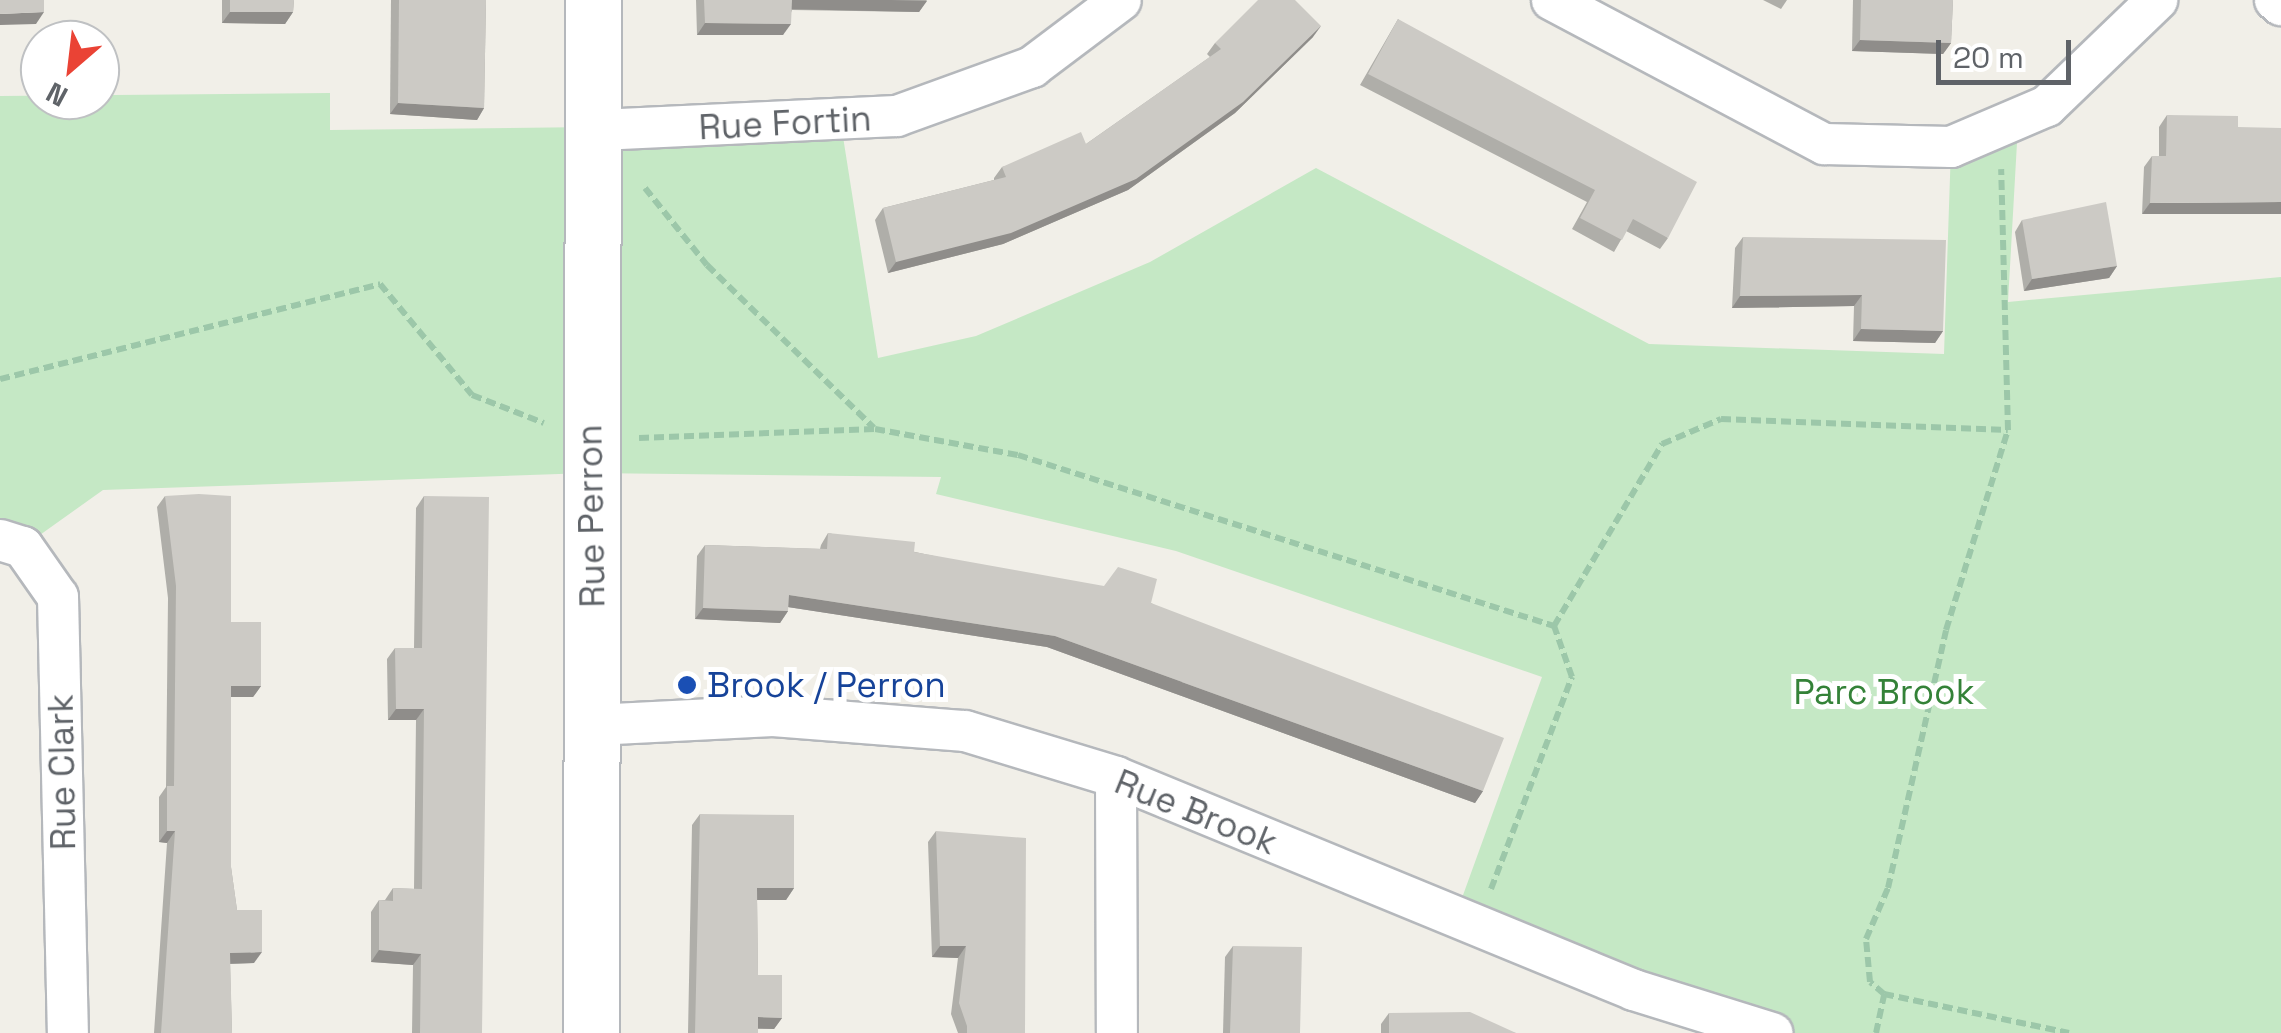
<!DOCTYPE html>
<style>
body{margin:0}
#map{position:relative;width:2281px;height:1033px;overflow:hidden;background:#f1efe8;font-family:"Space Grotesk",sans-serif}
div>[style]{position:absolute}
.green>*{inset:0;background:#c5e8c5}
.path>*{height:6px;margin-top:-3px;transform-origin:0;background:repeating-linear-gradient(90deg,#9cc7a9 0 10px,transparent 0 15px)}
.roads{filter:drop-shadow(2px 0 #b5b8bc) drop-shadow(-2px 0 #b5b8bc) drop-shadow(0 2px #b5b8bc) drop-shadow(0 -2px #b5b8bc)}
.street>*{height:40px;margin:-20px;padding:0 20px;transform-origin:20px;border-radius:20px;background:#fff}
.secondary>*{height:55px;margin:-27.5px;padding:0 27.5px;transform-origin:27.5px;border-radius:27.5px;background:#fff}
.wall>*{inset:0;background:#afaea9}
.shaded-wall>*{inset:0;background:#8f8d8a}
.building>*{inset:0;background:#cccac5}
.dots>*{width:28px;height:28px;translate:-50% -50%;box-sizing:border-box;border:5px solid #fff;border-radius:50%}
span{translate:-50% -50%;white-space:nowrap;text-align:center;line-height:1.15;-webkit-text-stroke:10px #fff;paint-order:stroke}
.street-label{font-size:35px;color:#5f6368}
.transit-label{font-size:35px;color:#164399}
.left{translate:0 -50%;text-align:left}
.park-label{font-size:35px;color:#348238}
.north{position:absolute;left:20px;top:20px;width:100px;height:100px;box-sizing:border-box;background:#fff;border:2px solid #bfc1c3;border-radius:50%;rotate:208deg;font-size:28px;font-weight:700;line-height:40px;text-align:center;color:#5f6368}
.north::after{content:'';display:block;margin:auto;width:35px;height:45px;background:#ea4335;clip-path:polygon(50% 0,100% 100%,50% 72%,0 100%)}
.scale{position:absolute;left:1936px;top:40px;width:135px;height:45px;box-sizing:border-box;border:5px solid #5f6368;border-top:0;padding-left:12px;font-size:30px;line-height:35px;white-space:nowrap;color:#5f6368;-webkit-text-stroke:8px #fff;paint-order:stroke}
</style>
<div id="map">
<div class="green">
<div style="clip-path:polygon(330px 93px,330px 130px,841px 124px,878px 358px,976px 336px,1150px 262px,1316px 168px,1649px 344px,1944px 354px,1951px 147px,2018px 125px,2008px 302px,2281px 277px,2281px 1033px,1760px 1033px,1454px 920px,1542px 677px,1176px 551px,936px 494px,941px 477px,588px 473px,103px 490px,23px 547px,0 540px,0 96px)"></div>
</div>
<div class="path">
<div style="left:645px;top:188px;width:99px;rotate:51.2deg"></div>
<div style="left:707px;top:265px;width:233px;rotate:44.3deg"></div>
<div style="left:0;top:379px;width:392px;rotate:-14deg"></div>
<div style="left:380px;top:284px;width:144px;rotate:50.3deg"></div>
<div style="left:472px;top:395px;width:77px;rotate:21.3deg"></div>
<div style="left:639px;top:438px;width:236px;rotate:-2.2deg"></div>
<div style="left:875px;top:429px;width:145px;rotate:10.3deg"></div>
<div style="left:1018px;top:455px;width:563px;rotate:17.69deg"></div>
<div style="left:1491px;top:889px;width:227px;rotate:-69.1deg"></div>
<div style="left:1572px;top:677px;width:54px;rotate:-109.4deg"></div>
<div style="left:1554px;top:626px;width:212px;rotate:-59.3deg"></div>
<div style="left:1662px;top:444px;width:64px;rotate:-23deg"></div>
<div style="left:1721px;top:419px;width:287px;rotate:2.2deg"></div>
<div style="left:1884px;top:994px;width:189px;rotate:11.9deg"></div>
<div style="left:1876px;top:1033px;width:40px;rotate:-78deg"></div>
<div style="left:1884px;top:994px;width:18px;rotate:-139deg"></div>
<div style="left:1870px;top:982px;width:43px;rotate:-95.3deg"></div>
<div style="left:1866px;top:939px;width:56px;rotate:-66.7deg"></div>
<div style="left:1888px;top:888px;width:264px;rotate:-77.3deg"></div>
<div style="left:1946px;top:630px;width:209px;rotate:-72.8deg"></div>
<div style="left:2008px;top:430px;width:261px;rotate:-91.5deg"></div>
</div>
<div class="roads">
<div class="street">
<div style="left:1552px;top:0;width:308px;rotate:27.9deg"></div>
<div style="left:1824px;top:144px;width:127px;rotate:1.4deg"></div>
<div style="left:1951px;top:147px;width:104px;rotate:-23.1deg"></div>
<div style="left:2047px;top:106px;width:153px;rotate:-43.9deg"></div>
<div style="left:2275px;top:0;width:8px;rotate:40deg"></div>
<div style="left:598px;top:130px;width:299px;rotate:-2.7deg"></div>
<div style="left:897px;top:116px;width:144px;rotate:-19.9deg"></div>
<div style="left:1032px;top:67px;width:111px;rotate:-37deg"></div>
<div style="left:0;top:540px;width:24px;rotate:17deg"></div>
<div style="left:23px;top:547px;width:61px;rotate:55deg"></div>
<div style="left:58px;top:597px;width:436px;rotate:88.7deg"></div>
<div style="left:594px;top:725px;width:179px;rotate:-2.9deg"></div>
<div style="left:773px;top:716px;width:193px;rotate:4.5deg"></div>
<div style="left:965px;top:731px;width:158px;rotate:16.9deg"></div>
<div style="left:1116px;top:777px;width:560px;rotate:22.35deg"></div>
<div style="left:1634px;top:990px;width:145px;rotate:17.3deg"></div>
<div style="left:1116px;top:777px;width:256px;rotate:89.8deg"></div>
</div>
<div class="secondary">
<div style="left:591px;top:1033px;width:1033px;rotate:-89.89deg"></div>
</div>
</div>
<div class="wall">
<div style="clip-path:polygon(222px 0,294px 0,293px 12px,285px 24px,222px 23px)"></div>
<div style="clip-path:polygon(391px 0,486px 0,484px 108px,477px 120px,390px 114px)"></div>
<div style="clip-path:polygon(696px 0,927px 0,919px 12px,792px 10px,783px 35px,697px 35px)"></div>
<div style="clip-path:polygon(1763px 0,1787px 0,1781px 9px)"></div>
<div style="clip-path:polygon(1853px 0,1953px 0,1951px 43px,1943px 54px,1852px 51px)"></div>
<div style="clip-path:polygon(1398px 19px,1668px 238px,1660px 249px,1626px 231px,1614px 252px,1572px 229px,1587px 202px,1360px 85px)"></div>
<div style="clip-path:polygon(1313px 37px,1235px 113px,1128px 190px,1003px 244px,888px 273px,875px 220px,883px 208px,994px 180px,994px 178px,1002px 167px,1086px 144px,1210px 57px,1207px 54px,1215px 43px)"></div>
<div style="clip-path:polygon(2167px 115px,2238px 127px,2142px 214px,2144px 167px,2152px 156px,2159px 156px,2159px 127px)"></div>
<div style="clip-path:polygon(2022px 220px,2117px 266px,2109px 278px,2024px 291px,2015px 232px)"></div>
<div style="clip-path:polygon(1743px 237px,1943px 331px,1935px 343px,1853px 341px,1854px 306px,1732px 308px,1735px 248px)"></div>
<div style="clip-path:polygon(165px 496px,231px 622px,261px 686px,253px 697px,231px 697px,231px 867px,237px 910px,254px 963px,230px 964px,232px 1033px,154px 1033px,167px 843px,159px 842px,159px 797px,166px 787px,168px 598px,157px 507px)"></div>
<div style="clip-path:polygon(424px 496px,482px 1033px,412px 1033px,413px 965px,371px 962px,371px 912px,379px 900px,385px 900px,393px 888px,414px 889px,416px 720px,388px 720px,387px 659px,395px 648px,414px 648px,416px 508px)"></div>
<div style="clip-path:polygon(828px 533px,1151px 603px,1483px 791px,1475px 803px,1047px 647px,788px 607px,788px 611px,780px 623px,695px 619px,697px 556px,705px 545px,820px 549px,821px 545px)"></div>
<div style="clip-path:polygon(700px 814px,794px 888px,786px 900px,757px 900px,758px 975px,782px 1018px,774px 1029px,758px 1029px,758px 1033px,688px 1033px,692px 825px)"></div>
<div style="clip-path:polygon(936px 831px,1025px 1033px,958px 1033px,951px 1014px,958px 958px,932px 957px,928px 842px)"></div>
<div style="clip-path:polygon(1233px 946px,1300px 1033px,1223px 1033px,1225px 957px)"></div>
<div style="clip-path:polygon(1389px 1013px,1516px 1033px,1381px 1033px,1381px 1024px)"></div>
</div>
<div class="shaded-wall">
<div style="clip-path:polygon(790px 0,891px 0,927px 1px,919px 12px,784px 9px)"></div>
<div style="clip-path:polygon(44px 12px,36px 24px,0 25px,0 14px)"></div>
<div style="clip-path:polygon(230px 12px,293px 12px,285px 24px,222px 23px)"></div>
<div style="clip-path:polygon(705px 23px,791px 24px,783px 35px,697px 35px)"></div>
<div style="clip-path:polygon(1321px 26px,1313px 37px,1235px 113px,1128px 190px,1003px 244px,888px 273px,896px 262px)"></div>
<div style="clip-path:polygon(1860px 40px,1951px 43px,1943px 54px,1852px 51px)"></div>
<div style="clip-path:polygon(398px 103px,484px 108px,477px 120px,390px 114px)"></div>
<div style="clip-path:polygon(2281px 202px,2281px 214px,2142px 214px,2150px 203px)"></div>
<div style="clip-path:polygon(2117px 266px,2109px 278px,2024px 291px,2032px 279px)"></div>
<div style="clip-path:polygon(1862px 295px,1854px 306px,1732px 308px,1740px 296px)"></div>
<div style="clip-path:polygon(1861px 329px,1943px 331px,1935px 343px,1853px 341px)"></div>
<div style="clip-path:polygon(789px 595px,1055px 636px,1483px 791px,1475px 803px,1047px 647px,781px 606px)"></div>
<div style="clip-path:polygon(703px 608px,788px 611px,780px 623px,695px 619px)"></div>
<div style="clip-path:polygon(231px 686px,261px 686px,253px 697px,223px 697px)"></div>
<div style="clip-path:polygon(396px 709px,424px 709px,416px 720px,388px 720px)"></div>
<div style="clip-path:polygon(167px 831px,175px 831px,167px 843px,159px 842px)"></div>
<div style="clip-path:polygon(757px 888px,794px 888px,786px 900px,749px 900px)"></div>
<div style="clip-path:polygon(940px 946px,966px 946px,958px 958px,932px 957px)"></div>
<div style="clip-path:polygon(379px 950px,421px 954px,413px 965px,371px 962px)"></div>
<div style="clip-path:polygon(262px 952px,254px 963px,222px 964px,230px 953px)"></div>
<div style="clip-path:polygon(758px 1017px,782px 1018px,774px 1029px,750px 1028px)"></div>
</div>
<div class="building">
<div style="clip-path:polygon(0 0,44px 0,44px 12px,0 14px)"></div>
<div style="clip-path:polygon(230px 0,294px 0,293px 12px,230px 12px)"></div>
<div style="clip-path:polygon(399px 0,486px 0,484px 108px,398px 103px)"></div>
<div style="clip-path:polygon(704px 0,792px 0,791px 24px,705px 23px)"></div>
<div style="clip-path:polygon(1258px 0,1295px 0,1321px 26px,1243px 102px,1136px 179px,1011px 233px,896px 262px,883px 208px,1006px 177px,1002px 167px,1081px 132px,1086px 144px,1221px 49px,1215px 43px)"></div>
<div style="clip-path:polygon(1861px 0,1953px 0,1951px 43px,1860px 40px)"></div>
<div style="clip-path:polygon(1398px 19px,1697px 182px,1668px 238px,1633px 219px,1622px 240px,1580px 218px,1595px 190px,1368px 74px)"></div>
<div style="clip-path:polygon(2167px 115px,2238px 116px,2238px 127px,2281px 128px,2281px 202px,2150px 203px,2152px 156px,2166px 156px)"></div>
<div style="clip-path:polygon(2106px 202px,2117px 266px,2032px 279px,2022px 220px)"></div>
<div style="clip-path:polygon(1743px 237px,1946px 240px,1943px 331px,1861px 329px,1862px 295px,1740px 296px)"></div>
<div style="clip-path:polygon(199px 494px,231px 496px,231px 622px,261px 622px,261px 686px,231px 686px,231px 867px,237px 910px,262px 910px,262px 952px,230px 953px,232px 1033px,161px 1033px,175px 831px,167px 831px,167px 786px,174px 786px,176px 586px,165px 496px)"></div>
<div style="clip-path:polygon(424px 496px,489px 497px,482px 1033px,420px 1033px,421px 954px,379px 950px,379px 900px,393px 901px,393px 888px,422px 889px,424px 709px,396px 709px,395px 648px,422px 648px)"></div>
<div style="clip-path:polygon(828px 533px,915px 542px,914px 552px,1104px 586px,1118px 567px,1157px 579px,1151px 603px,1504px 738px,1483px 791px,1055px 636px,789px 595px,788px 611px,703px 608px,705px 545px,827px 549px)"></div>
<div style="clip-path:polygon(700px 814px,794px 815px,794px 888px,757px 888px,758px 975px,782px 975px,782px 1018px,758px 1017px,758px 1033px,695px 1033px)"></div>
<div style="clip-path:polygon(936px 831px,1026px 838px,1025px 1033px,967px 1033px,967px 1026px,959px 1003px,966px 946px,940px 946px)"></div>
<div style="clip-path:polygon(1233px 946px,1302px 947px,1300px 1033px,1230px 1033px)"></div>
<div style="clip-path:polygon(1470px 1012px,1516px 1033px,1389px 1033px,1389px 1013px)"></div>
</div>
<div class="dots">
<div style="left:687px;top:685px;background:#1a4fb4"></div>
</div>
<div class="street-label">
<span style="left:785px;top:123px;rotate:-3deg">Rue Fortin</span>
<span style="left:591px;top:516px;rotate:-91deg">Rue Perron</span>
<span style="left:62px;top:772px;rotate:-91deg">Rue Clark</span>
<span style="left:1196px;top:812px;rotate:22deg">Rue Brook</span>
</div>
<div class="transit-label">
<span class="left" style="left:707px;top:685px">Brook / Perron</span>
</div>
<div class="park-label">
<span style="left:1884px;top:692px">Parc Brook</span>
</div>
<div class="north">N</div>
<div class="scale">20 m</div>
</div>
